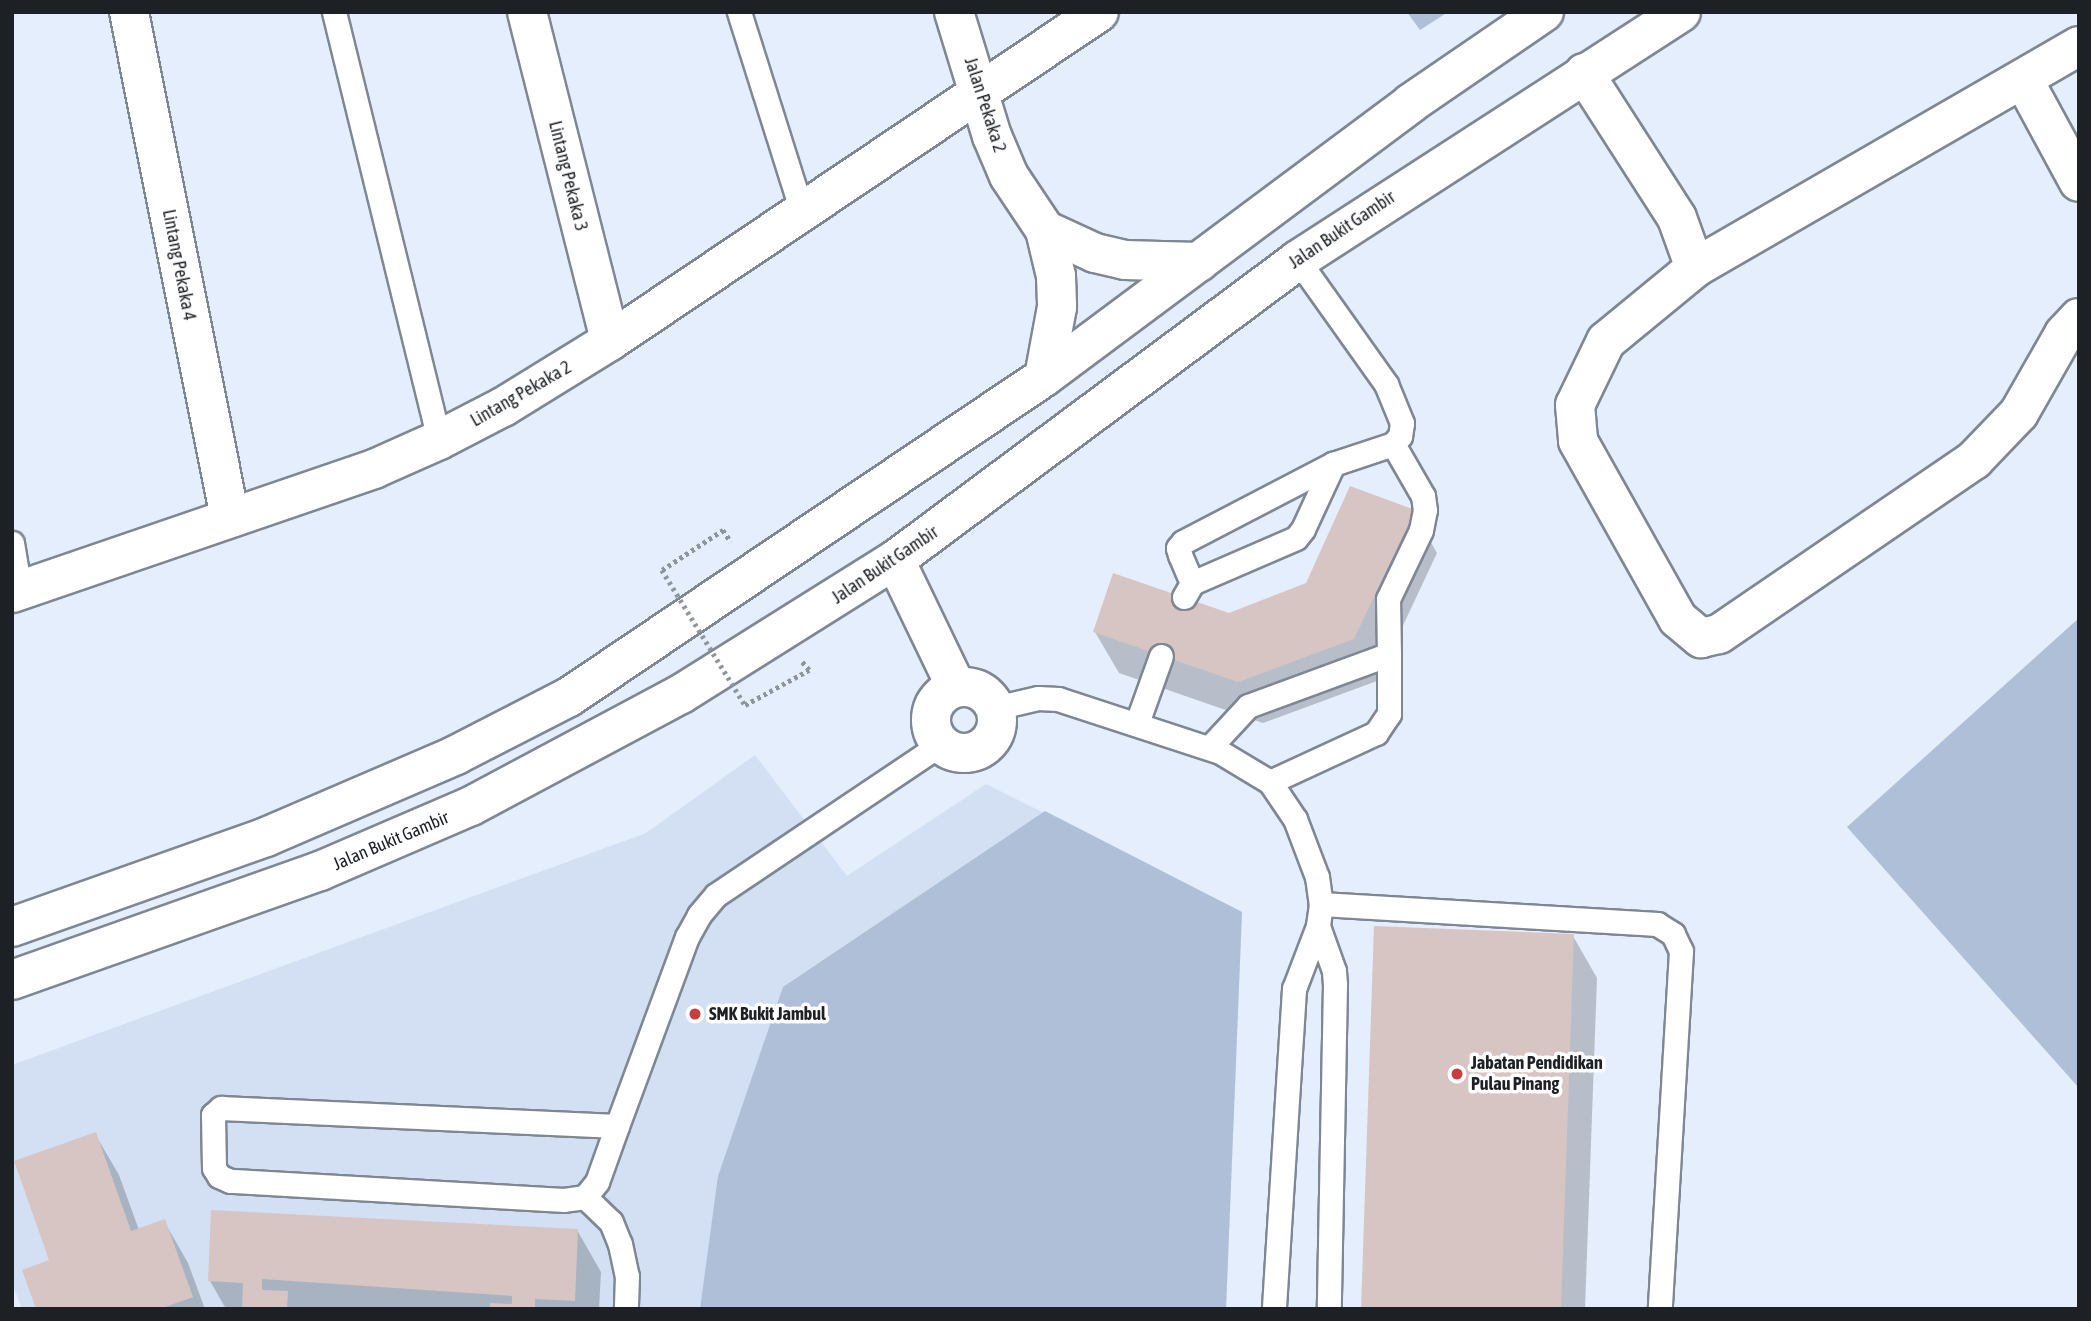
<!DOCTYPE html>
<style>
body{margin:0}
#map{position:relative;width:2091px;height:1321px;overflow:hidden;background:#e5eefc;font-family:"Asap Condensed",sans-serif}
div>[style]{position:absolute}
.built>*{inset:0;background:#d3e0f3}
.green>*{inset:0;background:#b0bfd8}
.shadow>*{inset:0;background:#0003}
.building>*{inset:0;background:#d7c5c3}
.path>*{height:4.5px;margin-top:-2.25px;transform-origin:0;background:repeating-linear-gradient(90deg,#8e949e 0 3.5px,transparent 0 7px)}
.roads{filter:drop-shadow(2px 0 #7f8793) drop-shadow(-2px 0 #7f8793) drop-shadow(0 2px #7f8793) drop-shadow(0 -2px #7f8793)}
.service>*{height:23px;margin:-11.5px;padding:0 11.5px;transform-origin:11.5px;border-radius:11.5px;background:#fff}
.minor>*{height:38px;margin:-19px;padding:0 19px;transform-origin:19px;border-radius:19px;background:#fff}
.minor>.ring{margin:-19px;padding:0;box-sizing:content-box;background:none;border:38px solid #fff;border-radius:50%}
.primary>*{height:38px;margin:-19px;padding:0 19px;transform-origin:19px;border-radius:19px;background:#fff}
.path-bridge>*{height:4.5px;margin-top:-2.25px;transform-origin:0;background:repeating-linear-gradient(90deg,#8e949e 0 3.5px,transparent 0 7px)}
.dots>*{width:19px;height:19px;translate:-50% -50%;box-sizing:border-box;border:4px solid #fff;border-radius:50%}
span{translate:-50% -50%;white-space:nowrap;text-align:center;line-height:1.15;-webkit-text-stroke:7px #fff;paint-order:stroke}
.street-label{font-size:18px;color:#1d2025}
.poi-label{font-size:18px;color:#1d2025;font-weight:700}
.left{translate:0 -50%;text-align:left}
.frame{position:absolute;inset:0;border:14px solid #1d2025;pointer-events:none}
</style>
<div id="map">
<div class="built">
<div style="clip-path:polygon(755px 755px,847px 876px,986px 784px,1242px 912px,1226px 1309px,22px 1309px,12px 1283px,12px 1065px,646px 833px)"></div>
</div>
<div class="green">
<div style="clip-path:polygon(1407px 12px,1448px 12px,1420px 30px)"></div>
<div style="clip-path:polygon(2079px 618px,2079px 1088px,1847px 827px)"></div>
<div style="clip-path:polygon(1045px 811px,1242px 912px,1226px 1309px,700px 1309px,718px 1176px,783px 987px)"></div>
</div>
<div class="shadow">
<div style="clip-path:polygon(1413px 511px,1437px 553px,1377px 681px,1263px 723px,1119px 673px,1095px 632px,1229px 614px,1307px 585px)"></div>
<div style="clip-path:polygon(1573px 936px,1597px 978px,1585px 1309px,1363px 1309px)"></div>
<div style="clip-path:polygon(95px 1134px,119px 1175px,139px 1230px,164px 1221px,188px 1263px,205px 1309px,38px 1309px)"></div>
<div style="clip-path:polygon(577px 1230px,601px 1272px,599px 1309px,226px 1309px,210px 1281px)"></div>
</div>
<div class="building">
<div style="clip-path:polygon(1350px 486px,1415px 510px,1354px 639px,1238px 682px,1093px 632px,1113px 573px,1229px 613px,1306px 583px)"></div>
<div style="clip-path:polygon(1374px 926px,1574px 934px,1561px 1309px,1361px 1309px)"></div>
<div style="clip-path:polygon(96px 1132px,131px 1231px,165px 1219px,193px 1297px,160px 1309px,36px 1309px,22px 1270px,49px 1260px,14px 1161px)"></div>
<div style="clip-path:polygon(211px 1210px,578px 1229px,575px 1301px,535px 1299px,535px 1309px,490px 1309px,490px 1303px,512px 1304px,512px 1296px,262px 1279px,262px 1290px,288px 1291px,287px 1309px,242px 1309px,243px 1283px,208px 1281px)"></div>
</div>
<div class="path">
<div style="left:662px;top:570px;width:73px;rotate:-33.3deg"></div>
<div style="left:723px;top:530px;width:14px;rotate:56deg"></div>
<div style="left:745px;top:705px;width:73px;rotate:-28.7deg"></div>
<div style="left:809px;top:670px;width:11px;rotate:-131deg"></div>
</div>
<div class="roads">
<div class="service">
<div style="left:334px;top:12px;width:441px;rotate:76.2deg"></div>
<div style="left:739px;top:12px;width:207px;rotate:72.5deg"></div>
<div style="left:12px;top:543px;width:49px;rotate:80.5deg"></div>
<div style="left:1192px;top:583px;width:30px;rotate:-113deg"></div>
<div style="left:1180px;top:555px;width:7px;rotate:-106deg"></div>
<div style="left:1178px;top:548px;width:8px;rotate:-50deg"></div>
<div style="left:1183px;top:542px;width:169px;rotate:-27.5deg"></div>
<div style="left:1333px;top:464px;width:63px;rotate:-18.4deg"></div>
<div style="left:1393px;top:444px;width:11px;rotate:-49deg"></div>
<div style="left:1400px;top:436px;width:13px;rotate:-81deg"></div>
<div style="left:1402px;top:423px;width:42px;rotate:-112.3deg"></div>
<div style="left:1386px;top:384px;width:152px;rotate:-125.4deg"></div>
<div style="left:1184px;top:597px;width:16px;rotate:-60deg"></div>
<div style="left:1192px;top:583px;width:113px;rotate:-23.4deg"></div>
<div style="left:1296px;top:538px;width:11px;rotate:-52deg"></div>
<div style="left:1303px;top:529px;width:72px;rotate:-65.2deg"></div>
<div style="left:995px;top:708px;width:44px;rotate:-13.1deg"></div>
<div style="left:1038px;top:698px;width:20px;rotate:3deg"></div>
<div style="left:1058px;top:699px;width:170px;rotate:18.1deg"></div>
<div style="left:1220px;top:752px;width:58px;rotate:31deg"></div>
<div style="left:1270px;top:782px;width:45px;rotate:56deg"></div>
<div style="left:1295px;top:819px;width:62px;rotate:69.2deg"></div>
<div style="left:1317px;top:877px;width:27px;rotate:82deg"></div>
<div style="left:1321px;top:904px;width:22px;rotate:98deg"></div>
<div style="left:1318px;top:926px;width:67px;rotate:110.9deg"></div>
<div style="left:1294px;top:989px;width:321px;rotate:93.6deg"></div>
<div style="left:1137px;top:723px;width:71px;rotate:-70.3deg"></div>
<div style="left:1209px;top:748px;width:57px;rotate:-47.1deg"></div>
<div style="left:1248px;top:706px;width:150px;rotate:-20.2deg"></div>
<div style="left:1389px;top:654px;width:55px;rotate:-91deg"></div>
<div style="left:1388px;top:599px;width:76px;rotate:-64.4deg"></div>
<div style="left:1421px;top:530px;width:20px;rotate:-79deg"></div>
<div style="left:1425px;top:510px;width:14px;rotate:-98deg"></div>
<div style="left:1423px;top:496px;width:60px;rotate:-120deg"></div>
<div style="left:1270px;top:782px;width:117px;rotate:-24.8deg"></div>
<div style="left:1376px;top:733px;width:23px;rotate:-56deg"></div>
<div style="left:1389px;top:714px;width:60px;rotate:-90deg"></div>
<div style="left:1321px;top:904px;width:337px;rotate:3.4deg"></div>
<div style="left:1657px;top:924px;width:19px;rotate:32deg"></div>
<div style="left:1673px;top:934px;width:19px;rotate:65deg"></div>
<div style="left:1681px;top:951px;width:359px;rotate:93.4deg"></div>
<div style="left:1318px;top:926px;width:48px;rotate:70.4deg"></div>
<div style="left:1334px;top:971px;width:13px;rotate:86deg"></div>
<div style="left:1335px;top:984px;width:325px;rotate:91.1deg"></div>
<div style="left:617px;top:1126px;width:59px;rotate:109.7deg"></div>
<div style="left:597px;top:1182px;width:19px;rotate:129deg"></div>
<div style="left:585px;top:1197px;width:21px;rotate:172deg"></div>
<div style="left:564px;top:1200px;width:335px;rotate:-176.7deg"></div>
<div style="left:230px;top:1181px;width:12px;rotate:-156deg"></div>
<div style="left:219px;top:1176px;width:9px;rotate:-122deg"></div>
<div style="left:214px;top:1168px;width:53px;rotate:-91.1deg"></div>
<div style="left:213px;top:1115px;width:11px;rotate:-41deg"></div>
<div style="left:221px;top:1108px;width:396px;rotate:2.6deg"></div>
<div style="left:617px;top:1126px;width:202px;rotate:-69.7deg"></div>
<div style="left:687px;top:937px;width:25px;rotate:-61deg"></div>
<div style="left:699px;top:915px;width:26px;rotate:-50deg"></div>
<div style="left:716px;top:895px;width:271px;rotate:-33.9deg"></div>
<div style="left:585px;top:1197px;width:36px;rotate:44deg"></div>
<div style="left:611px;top:1222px;width:24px;rotate:68deg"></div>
<div style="left:620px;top:1244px;width:33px;rotate:78deg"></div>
<div style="left:627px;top:1276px;width:33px;rotate:92deg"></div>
</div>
<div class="minor">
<div style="left:129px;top:12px;width:516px;rotate:78.71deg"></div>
<div style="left:527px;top:12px;width:339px;rotate:75.8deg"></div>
<div style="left:954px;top:12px;width:130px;rotate:73deg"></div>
<div style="left:992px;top:136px;width:43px;rotate:67deg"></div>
<div style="left:1009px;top:176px;width:65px;rotate:56.3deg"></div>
<div style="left:1045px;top:230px;width:47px;rotate:76.6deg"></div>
<div style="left:1056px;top:276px;width:31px;rotate:88deg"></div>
<div style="left:1057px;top:307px;width:71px;rotate:100.5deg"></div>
<div style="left:2079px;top:46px;width:444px;rotate:150deg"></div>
<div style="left:1695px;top:268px;width:115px;rotate:140.6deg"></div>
<div style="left:1606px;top:341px;width:71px;rotate:115.8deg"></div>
<div style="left:1575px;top:405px;width:36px;rotate:85deg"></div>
<div style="left:1578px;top:441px;width:204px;rotate:60.7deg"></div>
<div style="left:1678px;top:619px;width:30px;rotate:40deg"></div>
<div style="left:1701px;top:638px;width:18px;rotate:-13deg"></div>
<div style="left:1719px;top:634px;width:309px;rotate:-34.3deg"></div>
<div style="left:1974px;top:460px;width:65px;rotate:-46.2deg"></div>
<div style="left:2019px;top:413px;width:91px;rotate:-60.3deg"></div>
<div style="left:2064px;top:334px;width:22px;rotate:-47deg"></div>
<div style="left:1584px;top:73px;width:172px;rotate:57.3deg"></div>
<div style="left:1677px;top:218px;width:53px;rotate:70.2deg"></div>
<div style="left:2023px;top:79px;width:117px;rotate:61.5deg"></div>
<div style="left:1045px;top:230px;width:55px;rotate:24.7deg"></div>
<div style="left:1095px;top:253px;width:31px;rotate:13deg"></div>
<div style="left:1125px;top:260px;width:74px;rotate:1.5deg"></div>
<div style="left:895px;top:560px;width:141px;rotate:64.3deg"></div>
<div style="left:12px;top:593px;width:383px;rotate:-18.9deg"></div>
<div style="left:374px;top:469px;width:71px;rotate:-24deg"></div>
<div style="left:439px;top:440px;width:72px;rotate:-27.3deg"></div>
<div style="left:503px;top:407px;width:126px;rotate:-31.7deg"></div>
<div style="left:610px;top:341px;width:589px;rotate:-33.93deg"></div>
<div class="ring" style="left:931px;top:687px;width:28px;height:28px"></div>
</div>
<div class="primary">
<div style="left:12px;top:927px;width:269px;rotate:-19.5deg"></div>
<div style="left:266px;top:837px;width:207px;rotate:-23.3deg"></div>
<div style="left:456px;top:755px;width:127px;rotate:-27.2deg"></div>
<div style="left:569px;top:697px;width:573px;rotate:-33.97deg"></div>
<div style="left:1044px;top:377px;width:458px;rotate:-36.7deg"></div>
<div style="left:1411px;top:103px;width:161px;rotate:-34.4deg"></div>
<div style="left:12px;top:980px;width:327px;rotate:-19.5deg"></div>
<div style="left:320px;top:871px;width:164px;rotate:-23.3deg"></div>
<div style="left:471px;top:806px;width:238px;rotate:-28.1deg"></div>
<div style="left:681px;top:694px;width:252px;rotate:-32.1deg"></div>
<div style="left:895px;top:560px;width:502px;rotate:-36.66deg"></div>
<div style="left:1298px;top:260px;width:456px;rotate:-32.9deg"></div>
</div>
</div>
<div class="path-bridge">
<div style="left:662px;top:570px;width:158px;rotate:58.4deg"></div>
</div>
<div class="dots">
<div style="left:695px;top:1014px;background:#cb3c3e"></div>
<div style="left:1457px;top:1074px;background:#cb3c3e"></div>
</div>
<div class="street-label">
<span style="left:985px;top:105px;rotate:72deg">Jalan Pekaka 2</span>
<span style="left:568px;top:176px;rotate:76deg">Lintang Pekaka 3</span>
<span style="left:1342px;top:230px;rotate:-34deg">Jalan Bukit Gambir</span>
<span style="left:179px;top:265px;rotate:79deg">Lintang Pekaka 4</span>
<span style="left:521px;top:394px;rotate:-30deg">Lintang Pekaka 2</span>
<span style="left:885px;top:565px;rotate:-34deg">Jalan Bukit Gambir</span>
<span style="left:391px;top:841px;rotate:-23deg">Jalan Bukit Gambir</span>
</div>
<div class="poi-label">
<span class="left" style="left:709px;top:1014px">SMK Bukit Jambul</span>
<span class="left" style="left:1471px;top:1074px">Jabatan Pendidikan<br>Pulau Pinang</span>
</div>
<div class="frame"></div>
</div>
